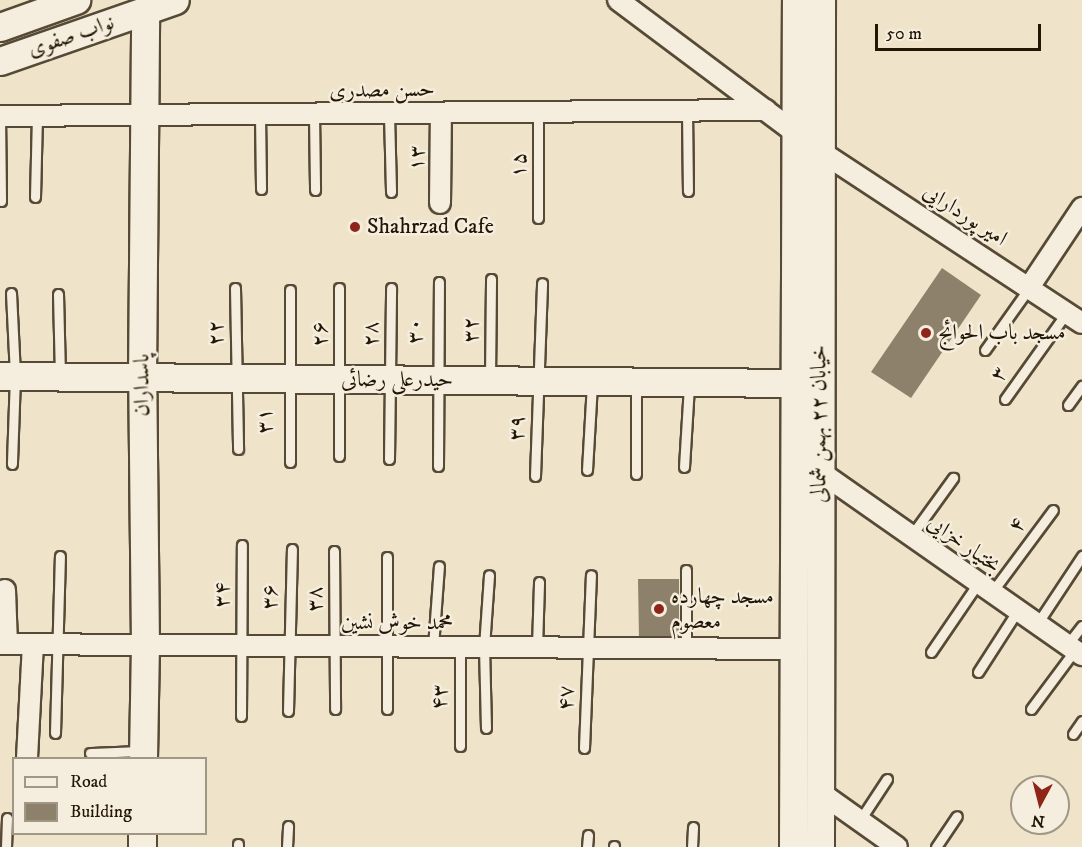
<!DOCTYPE html>
<meta charset="utf-8">
<style>
body{margin:0}
#map{position:relative;width:1082px;height:847px;overflow:hidden;background:#efe4ca;font-family:"IM FELL DW Pica",Amiri,serif}
div>[style]{position:absolute}
.building>*{inset:0;background:#8d816b}
.roads{filter:drop-shadow(2px 0 #564a36) drop-shadow(-2px 0 #564a36) drop-shadow(0 2px #564a36) drop-shadow(0 -2px #564a36)}
.lane>*{height:9px;margin:-4.5px;padding:0 4.5px;transform-origin:4.5px;border-radius:4.5px;background:#f5eddd}
.street>*{height:20px;margin:-10px;padding:0 10px;transform-origin:10px;border-radius:10px;background:#f5eddd}
.secondary>*{height:27px;margin:-13.5px;padding:0 13.5px;transform-origin:13.5px;border-radius:13.5px;background:#f5eddd}
.dots>*{width:16px;height:16px;translate:-50% -50%;box-sizing:border-box;border:3px solid #f5eddd;border-radius:50%}
span{translate:-50% -50%;white-space:nowrap;text-align:center;line-height:1.15;-webkit-text-stroke:5px #f5eddd;paint-order:stroke}
.street-label{font-size:22px;color:#231604}
.poi-label{font-size:22px;color:#231604}
.left{translate:0 -50%;text-align:left}
.legend{position:absolute;left:12px;top:757px;width:195px;height:78px;box-sizing:border-box;background:#f5eddd;border:2px solid #a19786;margin:0;padding:8px 10px;list-style:none;font-size:18px;color:#231604}
.legend li{display:flex;align-items:center;gap:12px;height:30px}
.legend b{width:30px;border:2px solid #a19786}
.north{position:absolute;left:1010px;top:775px;width:60px;height:60px;box-sizing:border-box;background:#f5eddd;border:2px solid #a19786;border-radius:50%;rotate:187deg;font-size:16px;font-weight:700;line-height:24px;text-align:center;color:#231604}
.north::after{content:'';display:block;margin:auto;width:21px;height:27px;background:#8f2418;clip-path:polygon(50% 0,100% 100%,50% 72%,0 100%)}
.scale{position:absolute;left:875px;top:24px;width:166px;height:27px;box-sizing:border-box;border:3px solid #231604;border-top:0;padding-left:8px;font-size:18px;line-height:21px;white-space:nowrap;color:#231604;-webkit-text-stroke:4px #f5eddd;paint-order:stroke}
</style>
<div id="map">
<div class="building">
<div style="clip-path:polygon(942px 268px,981px 295px,911px 398px,871px 372px)"></div>
<div style="clip-path:polygon(638px 579px,679px 579px,679px 639px,639px 639px)"></div>
</div>
<div class="roads">
<div class="lane">
<div style="left:687px;top:111px;width:80px;rotate:89.3deg"></div>
<div style="left:314px;top:114px;width:76px;rotate:89.2deg"></div>
<div style="left:389px;top:114px;width:78px;rotate:88.5deg"></div>
<div style="left:260px;top:115px;width:74px;rotate:89.2deg"></div>
<div style="left:0;top:116px;width:85px;rotate:89.3deg"></div>
<div style="left:35px;top:197px;width:81px;rotate:-88.6deg"></div>
<div style="left:538px;top:218px;width:106px;rotate:-90deg"></div>
<div style="left:235px;top:288px;width:161px;rotate:88.9deg"></div>
<div style="left:339px;top:288px;width:168px;rotate:90deg"></div>
<div style="left:11px;top:293px;width:83px;rotate:87.2deg"></div>
<div style="left:15px;top:376px;width:88px;rotate:92deg"></div>
<div style="left:58px;top:294px;width:81px;rotate:88.6deg"></div>
<div style="left:985px;top:350px;width:76px;rotate:-54.6deg"></div>
<div style="left:490px;top:378px;width:99px;rotate:-89.4deg"></div>
<div style="left:1005px;top:399px;width:107px;rotate:-54.5deg"></div>
<div style="left:1068px;top:405px;width:24px;rotate:-54deg"></div>
<div style="left:389px;top:459px;width:171px;rotate:-89.3deg"></div>
<div style="left:290px;top:462px;width:172px;rotate:-90deg"></div>
<div style="left:438px;top:466px;width:184px;rotate:-89.7deg"></div>
<div style="left:684px;top:467px;width:82px;rotate:-86.5deg"></div>
<div style="left:587px;top:470px;width:87px;rotate:-86.7deg"></div>
<div style="left:636px;top:474px;width:90px;rotate:-90deg"></div>
<div style="left:535px;top:476px;width:193px;rotate:-87.9deg"></div>
<div style="left:911px;top:536px;width:72px;rotate:-54.1deg"></div>
<div style="left:334px;top:551px;width:158px;rotate:89.6deg"></div>
<div style="left:387px;top:557px;width:152px;rotate:90deg"></div>
<div style="left:686px;top:570px;width:78px;rotate:90deg"></div>
<div style="left:992px;top:592px;width:102px;rotate:-53.4deg"></div>
<div style="left:1037px;top:624px;width:82px;rotate:-56.5deg"></div>
<div style="left:1067px;top:645px;width:24px;rotate:-52deg"></div>
<div style="left:433px;top:647px;width:81px;rotate:-85.8deg"></div>
<div style="left:460px;top:647px;width:99px;rotate:90deg"></div>
<div style="left:537px;top:647px;width:65px;rotate:-88.2deg"></div>
<div style="left:931px;top:652px;width:83px;rotate:-55.7deg"></div>
<div style="left:978px;top:672px;width:74px;rotate:-57.2deg"></div>
<div style="left:1031px;top:709px;width:74px;rotate:-53.3deg"></div>
<div style="left:288px;top:711px;width:162px;rotate:-88.6deg"></div>
<div style="left:241px;top:716px;width:171px;rotate:-89.7deg"></div>
<div style="left:486px;top:728px;width:81px;rotate:-91.4deg"></div>
<div style="left:484px;top:647px;width:72px;rotate:-86deg"></div>
<div style="left:55px;top:733px;width:177px;rotate:-88.4deg"></div>
<div style="left:1073px;top:734px;width:16px;rotate:-55deg"></div>
<div style="left:584px;top:748px;width:173px;rotate:-87.7deg"></div>
<div style="left:90px;top:753px;width:51px;rotate:-2.2deg"></div>
<div style="left:860px;top:820px;width:49px;rotate:-56.6deg"></div>
<div style="left:614px;top:846px;width:1px;rotate:90deg"></div>
<div style="left:6px;top:847px;width:29px;rotate:-88deg"></div>
<div style="left:238px;top:847px;width:3px;rotate:-90deg"></div>
<div style="left:287px;top:847px;width:21px;rotate:-87deg"></div>
<div style="left:587px;top:847px;width:12px;rotate:-85deg"></div>
<div style="left:692px;top:847px;width:20px;rotate:-87deg"></div>
<div style="left:936px;top:847px;width:37px;rotate:-56deg"></div>
</div>
<div class="street">
<div style="left:618px;top:0;width:222px;rotate:36.8deg"></div>
<div style="left:0;top:116px;width:766px;rotate:-0.45deg"></div>
<div style="left:820px;top:151px;width:313px;rotate:33.3deg"></div>
<div style="left:440px;top:203px;width:90px;rotate:-89.4deg"></div>
<div style="left:1030px;top:286px;width:94px;rotate:-56.3deg"></div>
<div style="left:819px;top:471px;width:321px;rotate:35deg"></div>
<div style="left:5px;top:590px;width:54px;rotate:87.9deg"></div>
<div style="left:0;top:644px;width:794px;rotate:0.36deg"></div>
<div style="left:27px;top:758px;width:114px;rotate:-87deg"></div>
<div style="left:821px;top:793px;width:93px;rotate:35.4deg"></div>
</div>
<div class="secondary">
<div style="left:0;top:27px;width:81px;rotate:-19.6deg"></div>
<div style="left:0;top:61px;width:185px;rotate:-19.2deg"></div>
<div style="left:0;top:376px;width:795px;rotate:0.5deg"></div>
<div style="left:143px;top:758px;width:113px;rotate:-89deg"></div>
<div style="left:145px;top:645px;width:267px;rotate:-90.6deg"></div>
<div style="left:142px;top:378px;width:367px;rotate:-89.5deg"></div>
<div style="left:142px;top:847px;width:13px;rotate:-90deg"></div>
<div style="left:793px;top:847px;width:847px;rotate:-89.8deg"></div>
<div style="left:820px;top:847px;width:847px;rotate:-89.93deg"></div>
</div>
</div>
<div class="dots">
<div style="left:355px;top:227px;background:#8f2418"></div>
<div style="left:926px;top:333px;background:#8f2418"></div>
<div style="left:659px;top:609px;background:#8f2418"></div>
</div>
<div class="street-label">
<span style="left:71px;top:36px;rotate:-19deg">نواب صفوی</span>
<span style="left:382px;top:90px;rotate:-1deg">حسن مصدری</span>
<span style="left:417px;top:158px;rotate:-90deg">۱۳</span>
<span style="left:519px;top:165px;rotate:-90deg">۱۵</span>
<span style="left:965px;top:215px;rotate:33deg">امیر پوردارایی</span>
<span style="left:471px;top:330px;rotate:-89deg">۳۲</span>
<span style="left:415px;top:331px;rotate:-90deg">۳۰</span>
<span style="left:216px;top:333px;rotate:-90deg">۲۲</span>
<span style="left:320px;top:334px;rotate:-91deg">۲۶</span>
<span style="left:371px;top:334px;rotate:-89deg">۲۸</span>
<span style="left:999px;top:374px;rotate:-55deg">۳</span>
<span style="left:397px;top:380px">حیدرعلی رضائی</span>
<span style="left:142px;top:385px;rotate:-90deg">پاسداران</span>
<span style="left:265px;top:421px;rotate:-91deg">۳۱</span>
<span style="left:819px;top:424px;rotate:-90deg">خیابان ۲۲ بهمن شمالی</span>
<span style="left:517px;top:428px;rotate:-87deg">۳۹</span>
<span style="left:1017px;top:525px;rotate:-54deg">۴</span>
<span style="left:964px;top:544px;rotate:35deg">بختیار خزایی</span>
<span style="left:222px;top:595px;rotate:-89deg">۳۴</span>
<span style="left:270px;top:597px;rotate:-88deg">۳۶</span>
<span style="left:315px;top:599px;rotate:-91deg">۳۸</span>
<span style="left:397px;top:623px">محمد خوش نشین</span>
<span style="left:440px;top:697px;rotate:-90deg">۴۳</span>
<span style="left:566px;top:698px;rotate:-88deg">۴۷</span>
</div>
<div class="poi-label">
<span class="left" style="left:367px;top:227px">Shahrzad Cafe</span>
<span class="left" style="left:938px;top:333px">مسجد باب الحوائج</span>
<span class="left" style="left:671px;top:609px">مسجد چهارده<br>معصوم</span>
</div>
<ul class="legend">
<li><b style="height:8px;background:#f5eddd"></b>Road</li>
<li><b style="height:16px;background:#8d816b"></b>Building</li>
</ul>
<div class="north">N</div>
<div class="scale">50 m</div>
</div>
